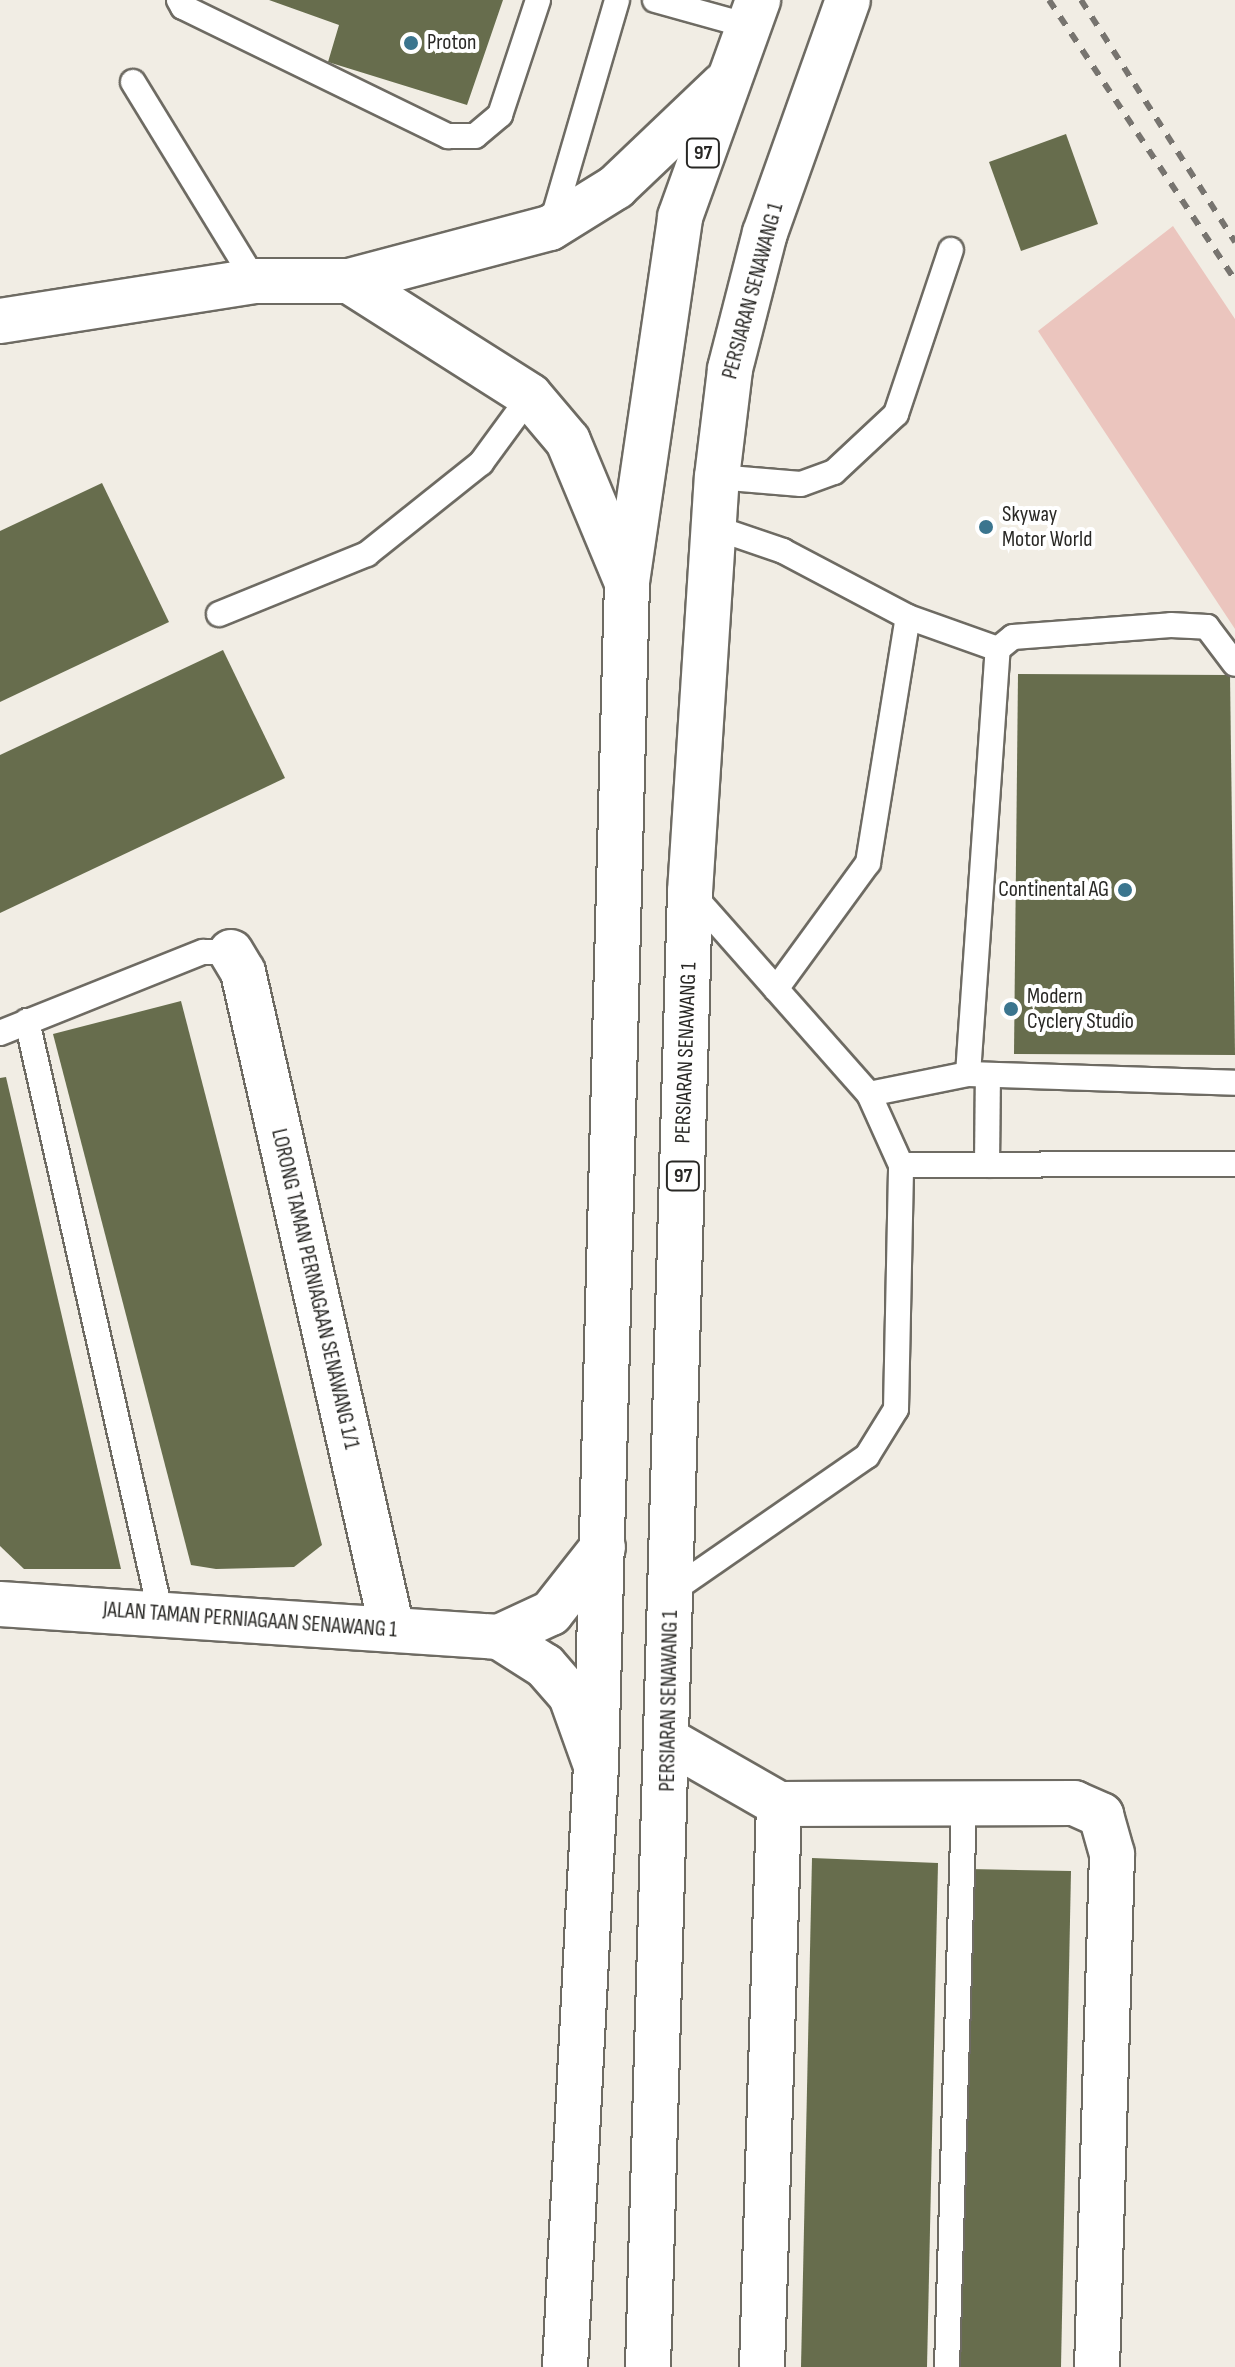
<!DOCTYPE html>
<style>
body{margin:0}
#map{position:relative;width:1235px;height:2367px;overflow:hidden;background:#f1ede4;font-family:"Sofia Sans Condensed",sans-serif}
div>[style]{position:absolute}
.green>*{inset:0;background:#ebc5be}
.building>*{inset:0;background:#676d4d}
.roads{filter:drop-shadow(2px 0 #6e6b63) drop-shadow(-2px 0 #6e6b63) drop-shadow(0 2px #6e6b63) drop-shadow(0 -2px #6e6b63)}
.service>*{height:24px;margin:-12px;padding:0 12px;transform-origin:12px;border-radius:12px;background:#fff}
.minor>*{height:44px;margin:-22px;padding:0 22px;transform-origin:22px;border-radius:22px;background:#fff}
.tertiary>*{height:44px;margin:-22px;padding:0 22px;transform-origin:22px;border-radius:22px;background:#fff}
.primary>*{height:44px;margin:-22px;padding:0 22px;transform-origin:22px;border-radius:22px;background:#fff}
.rail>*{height:6px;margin-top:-3px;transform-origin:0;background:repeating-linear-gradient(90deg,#77746f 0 10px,transparent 0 20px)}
.dots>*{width:22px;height:22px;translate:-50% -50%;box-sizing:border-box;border:4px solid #fff;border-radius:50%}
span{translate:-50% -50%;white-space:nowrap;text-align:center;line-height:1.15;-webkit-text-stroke:8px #fff;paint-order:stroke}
.shield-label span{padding:2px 6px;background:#fff;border:2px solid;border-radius:6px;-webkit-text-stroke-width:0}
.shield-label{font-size:20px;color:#292825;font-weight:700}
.poi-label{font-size:22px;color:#292825}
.left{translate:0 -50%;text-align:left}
.right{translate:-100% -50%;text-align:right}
.street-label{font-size:22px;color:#292825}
</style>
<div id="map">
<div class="green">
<div style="clip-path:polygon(1173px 226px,1235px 319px,1235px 629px,1038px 331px)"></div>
</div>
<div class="building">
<div style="clip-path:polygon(269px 0,503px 0,467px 105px,328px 62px,339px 25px)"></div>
<div style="clip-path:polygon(1066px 134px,1098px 224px,1021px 251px,989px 162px)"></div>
<div style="clip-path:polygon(102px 483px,169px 622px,0 702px,0 531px)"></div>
<div style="clip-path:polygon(223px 650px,285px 778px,0 913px,0 755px)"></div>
<div style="clip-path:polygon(1018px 674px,1230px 675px,1235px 1055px,1014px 1054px)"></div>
<div style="clip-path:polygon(181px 1001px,322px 1545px,294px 1567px,216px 1569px,191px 1565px,53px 1034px)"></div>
<div style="clip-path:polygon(6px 1077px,121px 1569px,24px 1569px,0 1546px,0 1078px)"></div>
<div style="clip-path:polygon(812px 1858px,938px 1863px,927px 2367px,801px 2367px)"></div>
<div style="clip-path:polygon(969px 1869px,1071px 1871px,1061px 2367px,960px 2367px)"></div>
</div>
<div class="roads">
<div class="service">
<div style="left:179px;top:0;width:8px;rotate:60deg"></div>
<div style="left:183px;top:7px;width:295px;rotate:26deg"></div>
<div style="left:448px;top:136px;width:27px"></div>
<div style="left:475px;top:136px;width:33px;rotate:-40deg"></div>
<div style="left:500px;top:115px;width:121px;rotate:-71.7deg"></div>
<div style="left:655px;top:0;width:98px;rotate:15.5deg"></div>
<div style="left:133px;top:82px;width:233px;rotate:58.5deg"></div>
<div style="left:551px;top:226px;width:235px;rotate:-73.7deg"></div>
<div style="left:717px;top:477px;width:84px;rotate:4.8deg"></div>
<div style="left:801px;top:484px;width:35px;rotate:-20deg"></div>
<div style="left:834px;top:472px;width:85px;rotate:-43.1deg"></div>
<div style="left:896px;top:414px;width:173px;rotate:-71.5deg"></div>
<div style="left:713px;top:527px;width:74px;rotate:18.9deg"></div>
<div style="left:783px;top:551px;width:141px;rotate:27.8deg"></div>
<div style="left:908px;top:617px;width:96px;rotate:19.6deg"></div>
<div style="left:219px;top:614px;width:160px;rotate:-22.1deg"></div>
<div style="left:367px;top:554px;width:146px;rotate:-38.6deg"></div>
<div style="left:481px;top:463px;width:83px;rotate:-53.8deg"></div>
<div style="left:776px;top:989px;width:156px;rotate:-53.9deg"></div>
<div style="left:868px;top:863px;width:249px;rotate:-80.8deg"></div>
<div style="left:27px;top:1021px;width:609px;rotate:77.29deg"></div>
<div style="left:0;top:1033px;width:219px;rotate:-21.8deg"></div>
<div style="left:203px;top:952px;width:28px"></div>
<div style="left:968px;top:1074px;width:267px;rotate:1.9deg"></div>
<div style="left:869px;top:1094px;width:101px;rotate:-11.4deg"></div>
<div style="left:968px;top:1074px;width:426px;rotate:-86deg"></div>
<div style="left:998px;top:649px;width:19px;rotate:-39deg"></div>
<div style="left:1013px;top:637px;width:158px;rotate:-4.3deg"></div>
<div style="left:1171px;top:625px;width:36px;rotate:3deg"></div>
<div style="left:1207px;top:627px;width:46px;rotate:52.9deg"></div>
<div style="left:901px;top:1165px;width:334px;rotate:-0.2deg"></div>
<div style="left:987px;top:1165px;width:90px;rotate:-89.4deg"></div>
<div style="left:672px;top:1591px;width:237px;rotate:-34.7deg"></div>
<div style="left:867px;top:1456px;width:55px;rotate:-58.3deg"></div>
<div style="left:896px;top:1409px;width:244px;rotate:-88.8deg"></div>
<div style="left:901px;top:1165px;width:78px;rotate:-114.3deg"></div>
<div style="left:869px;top:1094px;width:270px;rotate:-131.5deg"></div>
<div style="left:947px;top:2367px;width:563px;rotate:-88.27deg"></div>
</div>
<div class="minor">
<div style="left:231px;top:952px;width:23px;rotate:59deg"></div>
<div style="left:243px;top:972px;width:674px;rotate:77.22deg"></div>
<div style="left:0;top:1604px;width:500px;rotate:3.78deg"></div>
<div style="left:499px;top:1637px;width:57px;rotate:-24.8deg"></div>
<div style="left:551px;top:1613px;width:84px;rotate:-51.8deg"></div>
<div style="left:499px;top:1637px;width:54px;rotate:32.2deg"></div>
<div style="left:545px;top:1666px;width:40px;rotate:49deg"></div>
<div style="left:571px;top:1696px;width:71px;rotate:70.3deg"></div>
<div style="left:669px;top:1741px;width:127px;rotate:29.8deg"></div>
<div style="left:779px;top:1804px;width:295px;rotate:-0.2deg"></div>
<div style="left:1074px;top:1803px;width:30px;rotate:24deg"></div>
<div style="left:1101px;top:1815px;width:41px;rotate:74.2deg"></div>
<div style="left:1112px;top:1854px;width:513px;rotate:91.67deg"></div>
<div style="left:762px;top:2367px;width:563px;rotate:-88.27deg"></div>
</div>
<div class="tertiary">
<div style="left:0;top:321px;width:258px;rotate:-8.9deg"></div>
<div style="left:255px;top:281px;width:94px"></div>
</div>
<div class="primary">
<div style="left:349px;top:281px;width:208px;rotate:-14.8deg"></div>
<div style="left:550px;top:228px;width:78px;rotate:-31.8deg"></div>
<div style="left:616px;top:187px;width:148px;rotate:-43.6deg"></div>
<div style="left:349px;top:281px;width:214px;rotate:32.4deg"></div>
<div style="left:530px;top:396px;width:59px;rotate:49.8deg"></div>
<div style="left:568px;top:441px;width:151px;rotate:67.4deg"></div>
<div style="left:565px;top:2367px;width:602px;rotate:-87.05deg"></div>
<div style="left:596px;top:1766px;width:1184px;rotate:-88.5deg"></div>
<div style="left:627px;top:582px;width:369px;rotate:-81.7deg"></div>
<div style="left:680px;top:217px;width:231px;rotate:-70.2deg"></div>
<div style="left:648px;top:2367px;width:1476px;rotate:-88.37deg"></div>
<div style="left:690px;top:892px;width:416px;rotate:-86.3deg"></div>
<div style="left:717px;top:477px;width:109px;rotate:-83.1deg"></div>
<div style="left:730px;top:369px;width:140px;rotate:-75.6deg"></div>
<div style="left:765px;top:233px;width:247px;rotate:-70.4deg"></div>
</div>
</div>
<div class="rail">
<div style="left:1049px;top:0;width:336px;rotate:56.4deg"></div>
<div style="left:1081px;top:0;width:287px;rotate:57.5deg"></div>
</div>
<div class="dots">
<div style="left:411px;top:43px;background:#3b758e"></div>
<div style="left:986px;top:527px;background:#3b758e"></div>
<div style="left:1125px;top:890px;background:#3b758e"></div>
<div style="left:1011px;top:1009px;background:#3b758e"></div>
</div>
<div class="shield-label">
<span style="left:703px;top:153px">97</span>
<span style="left:683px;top:1176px">97</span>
</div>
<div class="poi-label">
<span class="left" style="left:427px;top:43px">Proton</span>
<span class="left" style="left:1002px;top:527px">Skyway<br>Motor World</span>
<span class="right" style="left:1109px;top:890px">Continental AG</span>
<span class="left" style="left:1027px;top:1009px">Modern<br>Cyclery Studio</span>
</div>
<div class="street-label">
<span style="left:753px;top:291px;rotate:-75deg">PERSIARAN SENAWANG 1</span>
<span style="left:686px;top:1053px;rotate:-88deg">PERSIARAN SENAWANG 1</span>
<span style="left:315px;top:1289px;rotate:77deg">LORONG TAMAN PERNIAGAAN SENAWANG 1/1</span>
<span style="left:250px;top:1620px;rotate:4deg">JALAN TAMAN PERNIAGAAN SENAWANG 1</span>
<span style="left:669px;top:1701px;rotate:-89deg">PERSIARAN SENAWANG 1</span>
</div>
</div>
